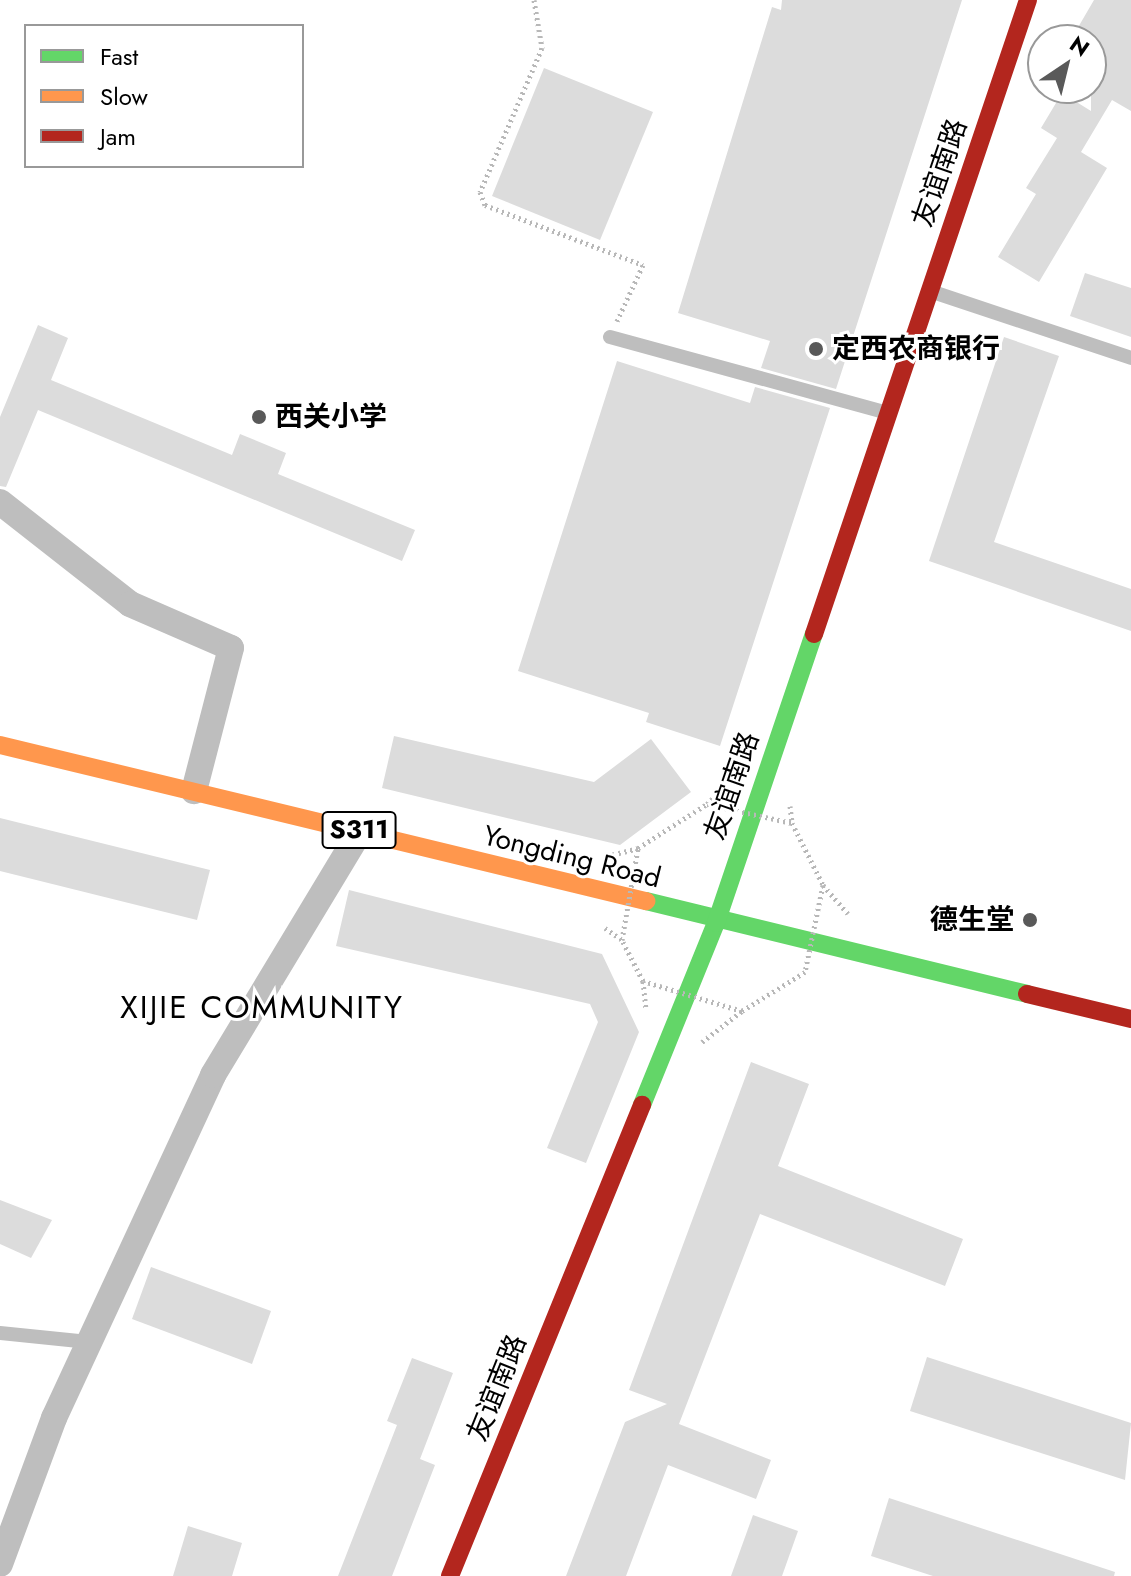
<!DOCTYPE html>
<meta charset="utf-8">
<style>
body{margin:0}
#map{position:relative;width:1131px;height:1576px;overflow:hidden;background:#fff;font-family:Jost,"Noto Sans SC",sans-serif}
div>[style]{position:absolute}
.building>*{inset:0;background:#dcdcdc}
.path>*{height:5px;margin-top:-2.5px;transform-origin:0;background:repeating-linear-gradient(90deg,#b8b8b8 0 2px,transparent 0 6px)}
.lane>*{height:14px;margin:-7px;padding:0 7px;transform-origin:7px;border-radius:7px;background:#bebebe}
.street>*{height:26px;margin:-13px;padding:0 13px;transform-origin:13px;border-radius:13px;background:#bebebe}
.fast>*{height:18px;margin:-9px;padding:0 9px;transform-origin:9px;border-radius:9px;background:#63d668}
.slow>*{height:18px;margin:-9px;padding:0 9px;transform-origin:9px;border-radius:9px;background:#ff974d}
.jam>*{height:18px;margin:-9px;padding:0 9px;transform-origin:9px;border-radius:9px;background:#b3261e}
.path-bridge>*{height:5px;margin-top:-2.5px;transform-origin:0;background:repeating-linear-gradient(90deg,#b8b8b8 0 2px,transparent 0 6px)}
.dots>*{width:22px;height:22px;translate:-50% -50%;box-sizing:border-box;border:4px solid #fff;border-radius:50%}
span{translate:-50% -50%;white-space:nowrap;text-align:center;line-height:1.15;-webkit-text-stroke:6px #fff;paint-order:stroke}
.shield-label span{padding:2px 6px;background:#fff;border:2px solid;border-radius:6px;-webkit-text-stroke-width:0}
.shield-label{font-size:26px;color:#000;font-weight:700}
.street-label{font-size:28px;color:#000}
.poi-label{font-size:28px;color:#000;font-weight:700}
.left{translate:0 -50%;text-align:left}
.right{translate:-100% -50%;text-align:right}
.quarter-label{font-size:32px;color:#000;letter-spacing:2px}
.legend{position:absolute;left:24px;top:24px;width:280px;height:144px;box-sizing:border-box;background:#fff;border:2px solid #999;margin:0;padding:10px 14px;list-style:none;font-size:24px;color:#000}
.legend li{display:flex;align-items:center;gap:16px;height:40px}
.legend b{width:40px;border:2px solid #999}
.north{position:absolute;left:1027px;top:24px;width:80px;height:80px;box-sizing:border-box;background:#fff;border:2px solid #999;border-radius:50%;rotate:35deg;font-size:22px;font-weight:700;line-height:32px;text-align:center;color:#000}
.north::after{content:'';display:block;margin:auto;width:28px;height:36px;background:#595959;clip-path:polygon(50% 0,100% 100%,50% 72%,0 100%)}
</style>
<div id="map">
<div class="building">
<div style="clip-path:polygon(782px 0,962px 0,836px 389px,761px 368px,770px 341px,678px 313px,772px 7px,781px 10px)"></div>
<div style="clip-path:polygon(1094px 0,1131px 0,1131px 111px,1112px 100px,1081px 152px,1107px 168px,1039px 282px,998px 257px,1036px 194px,1026px 188px,1057px 138px,1041px 128px,1062px 93px,1091px 111px,1091px 40px,1073px 36px)"></div>
<div style="clip-path:polygon(544px 68px,653px 112px,600px 240px,492px 196px)"></div>
<div style="clip-path:polygon(1085px 273px,1131px 288px,1131px 337px,1070px 316px)"></div>
<div style="clip-path:polygon(38px 325px,68px 338px,51px 380px,232px 455px,240px 434px,286px 453px,278px 474px,415px 530px,402px 561px,38px 410px,6px 487px,0 486px,0 417px)"></div>
<div style="clip-path:polygon(1004px 337px,1059px 356px,994px 542px,1131px 589px,1131px 631px,929px 561px)"></div>
<div style="clip-path:polygon(617px 361px,750px 403px,755px 387px,830px 408px,720px 746px,646px 722px,649px 713px,518px 671px)"></div>
<div style="clip-path:polygon(394px 736px,594px 782px,651px 739px,691px 792px,620px 845px,382px 788px)"></div>
<div style="clip-path:polygon(0 818px,210px 870px,197px 920px,0 871px)"></div>
<div style="clip-path:polygon(349px 890px,602px 954px,639px 1032px,586px 1163px,547px 1148px,598px 1022px,590px 1004px,336px 946px)"></div>
<div style="clip-path:polygon(751px 1062px,809px 1084px,778px 1166px,963px 1239px,945px 1286px,760px 1214px,679px 1424px,771px 1460px,756px 1499px,668px 1465px,626px 1576px,566px 1576px,625px 1422px,667px 1404px,629px 1390px)"></div>
<div style="clip-path:polygon(0 1200px,52px 1220px,31px 1258px,0 1244px)"></div>
<div style="clip-path:polygon(151px 1267px,271px 1311px,252px 1364px,132px 1319px)"></div>
<div style="clip-path:polygon(927px 1357px,1131px 1423px,1125px 1480px,910px 1411px)"></div>
<div style="clip-path:polygon(412px 1358px,453px 1373px,420px 1459px,435px 1465px,392px 1576px,338px 1576px,397px 1425px,387px 1421px)"></div>
<div style="clip-path:polygon(889px 1498px,1115px 1572px,1114px 1576px,933px 1576px,871px 1556px)"></div>
<div style="clip-path:polygon(753px 1515px,798px 1531px,782px 1576px,731px 1576px)"></div>
<div style="clip-path:polygon(188px 1526px,242px 1543px,232px 1576px,173px 1576px)"></div>
</div>
<div class="path">
<div style="left:534px;top:0;width:49px;rotate:80.5deg"></div>
<div style="left:542px;top:48px;width:157px;rotate:113.3deg"></div>
<div style="left:480px;top:192px;width:14px;rotate:69deg"></div>
<div style="left:485px;top:205px;width:169px;rotate:20.8deg"></div>
<div style="left:643px;top:265px;width:62px;rotate:114.9deg"></div>
<div style="left:707px;top:804px;width:33px;rotate:-45deg"></div>
<div style="left:790px;top:806px;width:17px;rotate:83deg"></div>
<div style="left:607px;top:856px;width:32px;rotate:-14deg"></div>
<div style="left:823px;top:885px;width:38px;rotate:49deg"></div>
<div style="left:605px;top:928px;width:21px;rotate:35deg"></div>
<div style="left:643px;top:981px;width:28px;rotate:84deg"></div>
<div style="left:702px;top:1042px;width:51px;rotate:-37.8deg"></div>
</div>
<div class="lane">
<div style="left:930px;top:291px;width:212px;rotate:18.4deg"></div>
<div style="left:610px;top:337px;width:288px;rotate:15.3deg"></div>
<div style="left:0;top:1333px;width:89px;rotate:5.8deg"></div>
</div>
<div class="street">
<div style="left:0;top:502px;width:165px;rotate:38.1deg"></div>
<div style="left:130px;top:604px;width:110px;rotate:23.5deg"></div>
<div style="left:231px;top:648px;width:148px;rotate:104.5deg"></div>
<div style="left:0;top:1564px;width:156px;rotate:-69.7deg"></div>
<div style="left:54px;top:1418px;width:378px;rotate:-65.1deg"></div>
<div style="left:213px;top:1075px;width:285px;rotate:-58.9deg"></div>
</div>
<div class="fast">
<div style="left:646px;top:901px;width:392px;rotate:13.7deg"></div>
<div style="left:642px;top:1105px;width:196px;rotate:-67.9deg"></div>
<div style="left:716px;top:923px;width:305px;rotate:-71.3deg"></div>
</div>
<div class="slow">
<div style="left:0;top:745px;width:665px;rotate:13.58deg"></div>
</div>
<div class="jam">
<div style="left:814px;top:634px;width:669px;rotate:-71.35deg"></div>
<div style="left:1027px;top:994px;width:107px;rotate:13.5deg"></div>
<div style="left:450px;top:1576px;width:509px;rotate:-67.82deg"></div>
</div>
<div class="path-bridge">
<div style="left:707px;top:804px;width:87px;rotate:12.6deg"></div>
<div style="left:792px;top:823px;width:69px;rotate:63.4deg"></div>
<div style="left:823px;top:885px;width:89px;rotate:101.7deg"></div>
<div style="left:805px;top:972px;width:74px;rotate:148.2deg"></div>
<div style="left:742px;top:1011px;width:103px;rotate:-163.1deg"></div>
<div style="left:643px;top:981px;width:46px;rotate:-117.1deg"></div>
<div style="left:622px;top:940px;width:93px;rotate:-80.1deg"></div>
<div style="left:638px;top:848px;width:82px;rotate:-32.5deg"></div>
</div>
<div class="dots">
<div style="left:816px;top:349px;background:#595959"></div>
<div style="left:259px;top:417px;background:#595959"></div>
<div style="left:1030px;top:920px;background:#595959"></div>
</div>
<div class="shield-label">
<span style="left:359px;top:830px">S311</span>
</div>
<div class="street-label">
<span style="left:940px;top:173px;rotate:-71deg">友谊南路</span>
<span style="left:732px;top:786px;rotate:-71deg">友谊南路</span>
<span style="left:572px;top:857px;rotate:14deg">Yongding Road</span>
<span style="left:497px;top:1388px;rotate:-68deg">友谊南路</span>
</div>
<div class="poi-label">
<span class="left" style="left:832px;top:349px">定西农商银行</span>
<span class="left" style="left:275px;top:417px">西关小学</span>
<span class="right" style="left:1014px;top:920px">德生堂</span>
</div>
<div class="quarter-label">
<span style="left:262px;top:1007px">XIJIE COMMUNITY</span>
</div>
<ul class="legend">
<li><b style="height:10px;background:#63d668"></b>Fast</li>
<li><b style="height:10px;background:#ff974d"></b>Slow</li>
<li><b style="height:10px;background:#b3261e"></b>Jam</li>
</ul>
<div class="north">N</div>
</div>
